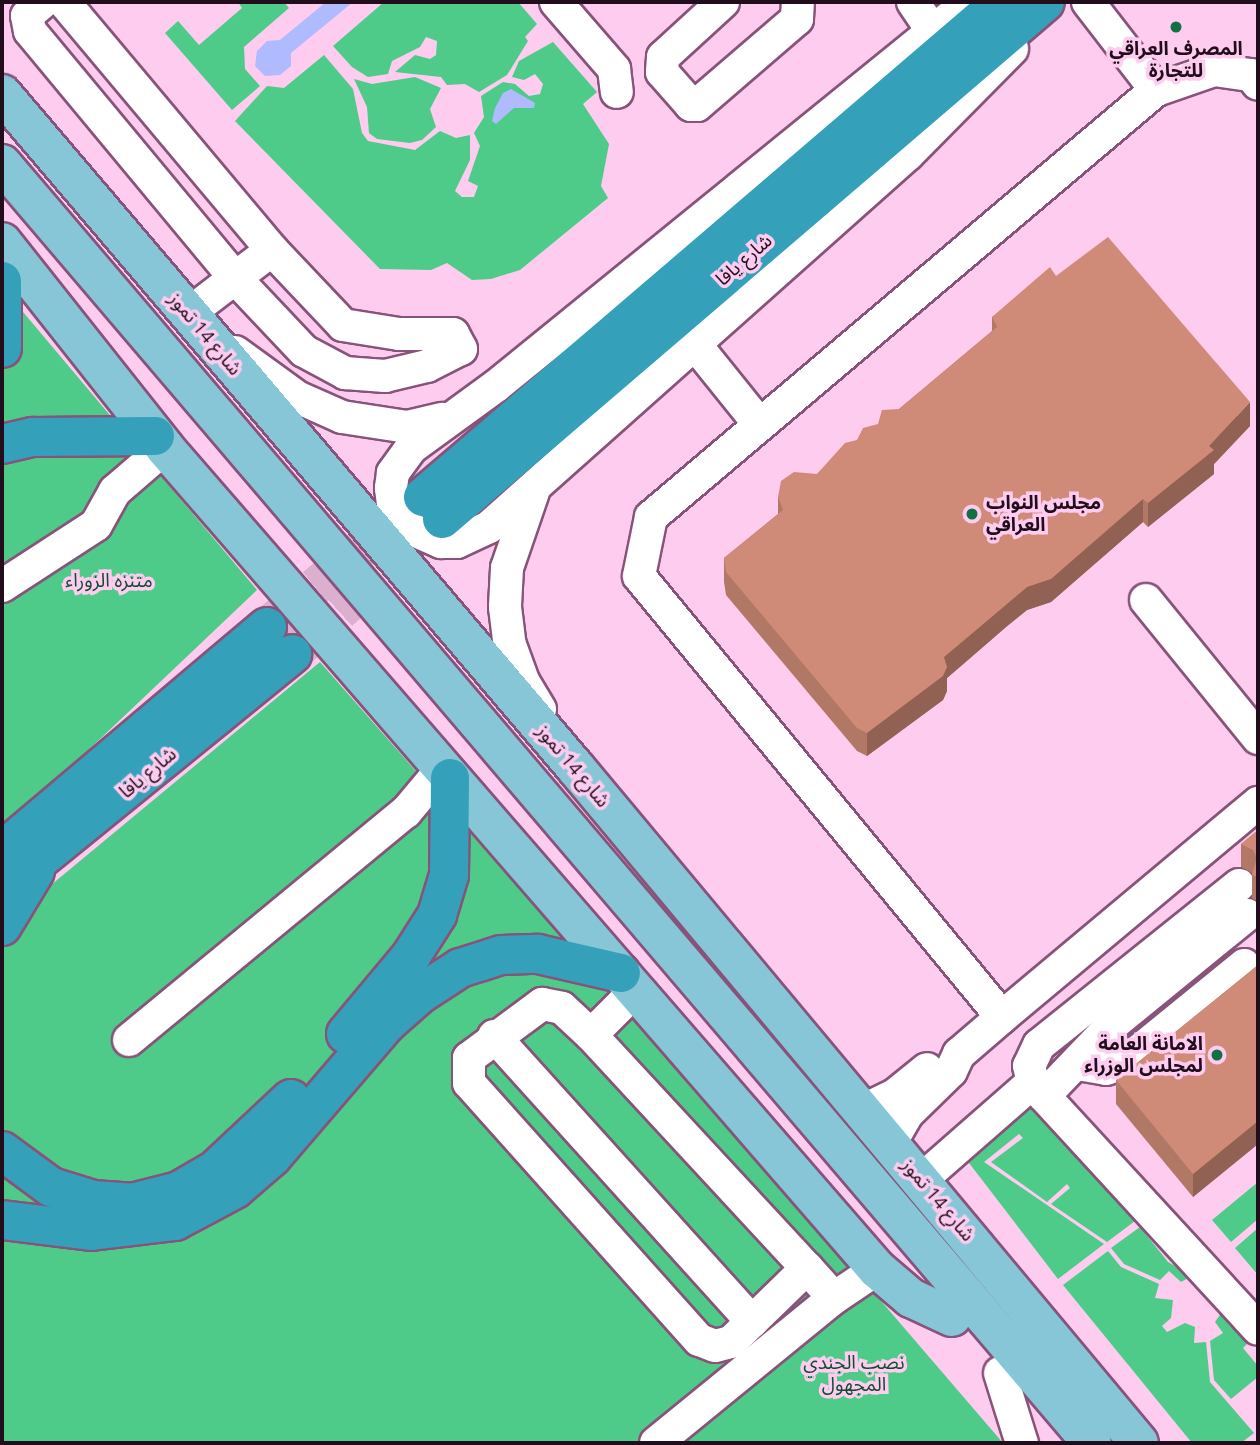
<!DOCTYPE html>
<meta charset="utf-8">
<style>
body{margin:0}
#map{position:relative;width:1260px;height:1445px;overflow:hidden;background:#fdccee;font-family:"Open Sans","Noto Sans Arabic",sans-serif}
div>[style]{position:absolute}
.green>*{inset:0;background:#4eca89}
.water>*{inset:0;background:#afbaff}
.highway-tunnel>*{height:38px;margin-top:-19px;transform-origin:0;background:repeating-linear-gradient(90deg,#dcafce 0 38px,transparent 0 57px)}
.roads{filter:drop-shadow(2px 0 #88537a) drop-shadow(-2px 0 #88537a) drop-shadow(0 2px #88537a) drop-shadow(0 -2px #88537a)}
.minor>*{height:32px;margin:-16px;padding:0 16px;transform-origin:16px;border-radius:16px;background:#fff}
.major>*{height:38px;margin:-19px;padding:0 19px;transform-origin:19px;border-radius:19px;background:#86c6d6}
.highway>*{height:38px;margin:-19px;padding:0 19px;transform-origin:19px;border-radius:19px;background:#35a0ba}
.wall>*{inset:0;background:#b27866}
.shaded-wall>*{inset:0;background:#916153}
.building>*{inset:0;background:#cf8b77}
.dots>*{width:19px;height:19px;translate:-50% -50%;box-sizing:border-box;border:4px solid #fdccee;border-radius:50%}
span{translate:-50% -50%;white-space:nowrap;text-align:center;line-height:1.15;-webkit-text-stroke:7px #fdccee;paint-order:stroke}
.poi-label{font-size:19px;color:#210d1c;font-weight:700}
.left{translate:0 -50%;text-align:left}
.right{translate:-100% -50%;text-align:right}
.street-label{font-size:19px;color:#210d1c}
.park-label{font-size:19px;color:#114b2e}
.frame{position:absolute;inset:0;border:4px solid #210d1c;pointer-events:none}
</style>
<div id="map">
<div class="green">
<div style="clip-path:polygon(238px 2px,284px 2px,289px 8px,244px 47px,245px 69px,260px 86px,232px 110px,165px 33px,178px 21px,199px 45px,242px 8px)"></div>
<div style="clip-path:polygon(384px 2px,518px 2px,537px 24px,525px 37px,528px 41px,507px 75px,479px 92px,465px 84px,447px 85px,441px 77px,395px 72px,415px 55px,430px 59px,436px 55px,437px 41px,426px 37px,420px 47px,392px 61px,388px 74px,368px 77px,352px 67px,333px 46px)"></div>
<div style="clip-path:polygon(553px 42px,597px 92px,583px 104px,609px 144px,601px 186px,608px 198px,520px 270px,491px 279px,472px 280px,447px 263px,431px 270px,380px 269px,235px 121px,267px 86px,284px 88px,324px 55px,353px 89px,362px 133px,368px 141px,415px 150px,440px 131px,456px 138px,470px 135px,470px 160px,455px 191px,462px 197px,474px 197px,478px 186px,468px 181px,480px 146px,474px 133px,484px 117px,481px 96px,503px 82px,515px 84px,529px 96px,540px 94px,543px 84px,535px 74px,524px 80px,512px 77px,519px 61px)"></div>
<div style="clip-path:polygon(415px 77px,441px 88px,430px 109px,436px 127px,422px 140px,410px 143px,377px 139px,369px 133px,367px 107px,354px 79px,372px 84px)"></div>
<div style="clip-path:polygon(2px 287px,257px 590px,2px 832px)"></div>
<div style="clip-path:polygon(320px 662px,863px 1280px,1003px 1443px,2px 1443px,2px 919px,51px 885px)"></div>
<div style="clip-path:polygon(1033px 1103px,1135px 1221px,1107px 1242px,1051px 1204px,1070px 1188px,1067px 1184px,1047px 1202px,991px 1162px,1023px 1138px,1019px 1134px,984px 1162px,1104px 1244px,1058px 1279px,966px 1159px)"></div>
<div style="clip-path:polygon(1258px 1182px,1258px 1219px,1231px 1242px,1212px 1220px)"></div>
<div style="clip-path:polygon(1140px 1227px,1168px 1262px,1192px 1276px,1181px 1282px,1169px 1271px,1160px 1280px,1124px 1264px,1111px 1248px)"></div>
<div style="clip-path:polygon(1258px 1228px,1258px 1275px,1235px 1248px)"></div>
<div style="clip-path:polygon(1108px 1251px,1121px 1267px,1159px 1284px,1155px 1298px,1173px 1300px,1171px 1318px,1162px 1326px,1167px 1332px,1185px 1323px,1195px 1327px,1194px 1343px,1206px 1342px,1210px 1382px,1254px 1433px,1241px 1443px,1192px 1443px,1063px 1285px)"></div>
<div style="clip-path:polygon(1224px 1309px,1251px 1340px,1243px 1348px,1258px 1366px,1258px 1377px,1231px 1399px,1214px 1380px,1210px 1341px,1223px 1333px,1215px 1322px)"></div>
</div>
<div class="water">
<div style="clip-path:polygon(326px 2px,353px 2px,291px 53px,291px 66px,280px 75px,265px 76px,255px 66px,257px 51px,267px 41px,280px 40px)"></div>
<div style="clip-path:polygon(511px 89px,535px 103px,534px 108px,514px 108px,496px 124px,492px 121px,495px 108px,503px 93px)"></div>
</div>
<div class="highway-tunnel">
<div style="left:271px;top:623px;width:171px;rotate:-39.5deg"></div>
<div style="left:297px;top:650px;width:167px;rotate:-42.1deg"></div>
</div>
<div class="roads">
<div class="minor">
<div style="left:43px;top:2px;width:21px;rotate:139deg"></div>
<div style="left:27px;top:16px;width:15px;rotate:79deg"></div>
<div style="left:30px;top:31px;width:321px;rotate:50.3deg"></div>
<div style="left:235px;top:278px;width:100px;rotate:46.6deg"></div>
<div style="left:304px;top:351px;width:47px;rotate:28.2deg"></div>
<div style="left:345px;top:373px;width:40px;rotate:4.3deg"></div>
<div style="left:385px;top:376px;width:43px;rotate:-13.4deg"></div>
<div style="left:427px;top:366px;width:38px;rotate:-27deg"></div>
<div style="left:461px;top:349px;width:17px;rotate:-118deg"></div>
<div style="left:453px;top:334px;width:54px;rotate:180deg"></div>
<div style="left:399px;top:334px;width:57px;rotate:-170.9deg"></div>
<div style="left:343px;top:325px;width:103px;rotate:-133.4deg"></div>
<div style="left:272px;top:250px;width:46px;rotate:142.9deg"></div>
<div style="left:235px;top:278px;width:59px;rotate:142.5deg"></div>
<div style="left:64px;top:2px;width:324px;rotate:50deg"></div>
<div style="left:556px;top:2px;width:89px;rotate:49.1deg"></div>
<div style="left:614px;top:69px;width:23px;rotate:83deg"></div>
<div style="left:723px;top:2px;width:81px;rotate:137.5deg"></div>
<div style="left:663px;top:57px;width:15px;rotate:94deg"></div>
<div style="left:662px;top:72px;width:44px;rotate:48.7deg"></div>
<div style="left:691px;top:105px;width:6px"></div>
<div style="left:697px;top:105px;width:132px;rotate:-40.7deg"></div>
<div style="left:797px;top:19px;width:17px;rotate:-87deg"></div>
<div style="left:913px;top:2px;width:32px;rotate:56deg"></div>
<div style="left:969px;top:2px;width:609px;rotate:140.93deg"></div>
<div style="left:496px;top:386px;width:105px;rotate:143.9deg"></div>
<div style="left:411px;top:448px;width:31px;rotate:126deg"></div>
<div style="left:393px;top:473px;width:15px;rotate:98deg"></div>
<div style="left:391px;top:488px;width:16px;rotate:83deg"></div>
<div style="left:393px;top:504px;width:29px;rotate:56deg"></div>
<div style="left:409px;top:528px;width:35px;rotate:24deg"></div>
<div style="left:441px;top:542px;width:16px"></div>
<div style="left:457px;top:542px;width:35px;rotate:-25deg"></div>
<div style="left:489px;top:527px;width:561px;rotate:-41.68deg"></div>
<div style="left:908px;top:154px;width:148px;rotate:-45.3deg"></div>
<div style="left:1088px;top:2px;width:111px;rotate:52.3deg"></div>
<div style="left:1156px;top:90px;width:61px;rotate:-19deg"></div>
<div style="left:1214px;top:70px;width:37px;rotate:8deg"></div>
<div style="left:1251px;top:75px;width:11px;rotate:52deg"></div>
<div style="left:694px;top:343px;width:105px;rotate:51.2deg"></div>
<div style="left:235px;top:352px;width:77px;rotate:36deg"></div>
<div style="left:297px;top:397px;width:49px;rotate:24deg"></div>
<div style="left:342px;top:417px;width:66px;rotate:8.7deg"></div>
<div style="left:407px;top:427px;width:36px;rotate:-13deg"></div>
<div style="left:533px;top:492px;width:80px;rotate:108.9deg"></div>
<div style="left:507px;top:568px;width:39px;rotate:93deg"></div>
<div style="left:505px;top:607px;width:38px;rotate:83deg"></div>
<div style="left:510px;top:645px;width:38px;rotate:70deg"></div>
<div style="left:523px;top:681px;width:33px;rotate:59deg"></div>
<div style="left:2px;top:586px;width:112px;rotate:-33deg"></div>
<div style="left:96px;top:525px;width:39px;rotate:-61deg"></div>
<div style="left:115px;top:491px;width:66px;rotate:-40.7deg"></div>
<div style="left:1146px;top:600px;width:178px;rotate:50.9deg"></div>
<div style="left:1239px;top:885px;width:256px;rotate:141.3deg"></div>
<div style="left:1039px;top:1045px;width:23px;rotate:115deg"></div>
<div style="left:1029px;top:1066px;width:16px;rotate:76deg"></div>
<div style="left:1033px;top:1082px;width:18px;rotate:52deg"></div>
<div style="left:1044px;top:1096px;width:316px;rotate:47.4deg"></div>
<div style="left:1002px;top:1017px;width:334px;rotate:-39.9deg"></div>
<div style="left:591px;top:1035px;width:64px;rotate:-45deg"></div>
<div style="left:494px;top:1036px;width:385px;rotate:47.9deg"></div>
<div style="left:129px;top:1040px;width:359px;rotate:-39.5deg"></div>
<div style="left:406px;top:812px;width:56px;rotate:-50.1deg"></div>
<div style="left:1078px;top:1064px;width:28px;rotate:10deg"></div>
<div style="left:1106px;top:1069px;width:19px;rotate:-18deg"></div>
<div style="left:1124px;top:1063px;width:155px;rotate:-39.2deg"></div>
<div style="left:1044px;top:1096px;width:98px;rotate:-46.2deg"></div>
<div style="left:1112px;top:1025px;width:174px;rotate:-39.2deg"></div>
<div style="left:864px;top:1110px;width:34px;rotate:-26deg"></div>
<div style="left:895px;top:1095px;width:41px;rotate:-39.1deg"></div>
<div style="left:891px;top:1142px;width:34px;rotate:-60deg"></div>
<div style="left:908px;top:1113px;width:60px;rotate:-44.3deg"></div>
<div style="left:951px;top:1071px;width:19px;rotate:-65deg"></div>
<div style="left:959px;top:1054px;width:57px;rotate:-40.7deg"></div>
<div style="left:1002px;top:1017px;width:571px;rotate:-129.46deg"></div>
<div style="left:639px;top:576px;width:60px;rotate:-78.5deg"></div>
<div style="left:651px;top:517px;width:661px;rotate:-40.22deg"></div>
<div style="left:921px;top:1180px;width:149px;rotate:-41.2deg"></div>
<div style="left:807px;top:1268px;width:106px;rotate:135.8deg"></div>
<div style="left:731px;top:1342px;width:16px;rotate:166deg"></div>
<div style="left:715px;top:1346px;width:17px;rotate:-159deg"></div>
<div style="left:699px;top:1340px;width:345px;rotate:-131.8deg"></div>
<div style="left:469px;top:1083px;width:25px;rotate:-90deg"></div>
<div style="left:469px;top:1058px;width:91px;rotate:-36.5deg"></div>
<div style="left:542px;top:1004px;width:20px;rotate:11deg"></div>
<div style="left:562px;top:1008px;width:40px;rotate:43deg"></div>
<div style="left:591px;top:1035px;width:318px;rotate:47.2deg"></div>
<div style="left:807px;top:1268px;width:40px;rotate:48deg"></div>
<div style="left:1000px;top:1373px;width:73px;rotate:72.6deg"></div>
<div style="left:656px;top:1443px;width:230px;rotate:-39.2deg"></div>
<div style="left:834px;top:1298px;width:52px;rotate:-34deg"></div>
</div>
<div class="major">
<div style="left:2px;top:94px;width:884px;rotate:49.59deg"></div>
<div style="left:575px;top:767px;width:880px;rotate:50.16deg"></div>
<div style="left:2px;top:164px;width:1680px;rotate:49.56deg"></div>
<div style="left:2px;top:242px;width:263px;rotate:51.6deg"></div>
<div style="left:165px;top:448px;width:1087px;rotate:49.07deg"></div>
<div style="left:877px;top:1269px;width:45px;rotate:40.5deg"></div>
<div style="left:911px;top:1298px;width:45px;rotate:24.9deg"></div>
</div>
<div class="highway">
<div style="left:2px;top:281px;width:67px;rotate:90deg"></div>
<div style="left:2px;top:444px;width:32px;rotate:-13deg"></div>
<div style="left:33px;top:437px;width:122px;rotate:-0.5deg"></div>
<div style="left:423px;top:497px;width:761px;rotate:-40.58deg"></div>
<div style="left:442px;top:519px;width:794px;rotate:-40.61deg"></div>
<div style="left:2px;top:851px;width:347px;rotate:-40.2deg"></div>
<div style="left:2px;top:890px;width:374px;rotate:-39.1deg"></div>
<div style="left:2px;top:926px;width:64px;rotate:-59deg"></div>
<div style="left:346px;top:1034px;width:102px;rotate:-50.2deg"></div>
<div style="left:411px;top:956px;width:49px;rotate:-57.6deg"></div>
<div style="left:437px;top:915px;width:42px;rotate:-73.3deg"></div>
<div style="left:449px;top:875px;width:97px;rotate:-89.4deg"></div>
<div style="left:2px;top:1151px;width:61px;rotate:36.3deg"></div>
<div style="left:51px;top:1187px;width:44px;rotate:17.2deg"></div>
<div style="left:93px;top:1200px;width:39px;rotate:4deg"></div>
<div style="left:132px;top:1203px;width:49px;rotate:-14.3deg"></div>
<div style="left:179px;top:1191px;width:42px;rotate:-30.3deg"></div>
<div style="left:215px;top:1170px;width:104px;rotate:-43.1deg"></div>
<div style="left:2px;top:1220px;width:90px;rotate:7deg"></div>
<div style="left:91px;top:1231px;width:85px;rotate:-6.8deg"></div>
<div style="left:175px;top:1221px;width:68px;rotate:-28.1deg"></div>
<div style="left:235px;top:1189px;width:49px;rotate:-40.9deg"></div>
<div style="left:272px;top:1157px;width:175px;rotate:-49.4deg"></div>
<div style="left:386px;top:1024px;width:45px;rotate:-41.4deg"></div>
<div style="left:420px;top:994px;width:48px;rotate:-33deg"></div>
<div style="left:460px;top:968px;width:43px;rotate:-17.6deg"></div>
<div style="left:501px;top:955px;width:37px;rotate:-2deg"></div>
<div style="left:538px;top:954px;width:85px;rotate:12.9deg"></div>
</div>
</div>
<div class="wall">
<div style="clip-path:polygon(1056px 276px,1250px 426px,1214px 464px,1214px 474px,1148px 527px,1143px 522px,1051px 602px,1027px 610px,1006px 627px,947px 678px,947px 691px,943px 700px,867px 756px,857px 751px,726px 595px,724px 582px,724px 558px,778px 514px,778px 497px,817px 474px,857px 440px,899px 409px,992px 331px,992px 317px)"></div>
<div style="clip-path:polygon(1258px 830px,1258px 902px,1252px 898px,1252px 873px,1241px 867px,1241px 844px)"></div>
<div style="clip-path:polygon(1258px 965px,1258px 1144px,1193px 1197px,1116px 1104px,1116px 1080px)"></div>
</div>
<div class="shaded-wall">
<div style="clip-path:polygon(1250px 402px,1250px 426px,1214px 464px,1214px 474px,1148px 527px,1148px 503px,1209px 446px)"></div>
<div style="clip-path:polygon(1143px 499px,1143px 522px,1051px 602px,1027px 610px,1006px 627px,947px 678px,947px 691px,943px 700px,867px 756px,867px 733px,944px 657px,1027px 587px)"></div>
<div style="clip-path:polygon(1258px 1121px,1258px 1144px,1193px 1197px,1193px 1174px)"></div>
</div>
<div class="building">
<div style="clip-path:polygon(1108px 237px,1250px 402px,1209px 446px,1214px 450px,1148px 503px,1143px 499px,1051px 579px,1027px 587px,944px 657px,947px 667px,943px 676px,867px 733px,857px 728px,726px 572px,724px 558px,783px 510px,778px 497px,781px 481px,794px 472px,817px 474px,845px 443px,857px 440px,863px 428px,878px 424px,882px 410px,899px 409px,997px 327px,992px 317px,1050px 267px,1056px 276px)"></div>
<div style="clip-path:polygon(1258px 830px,1258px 878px,1252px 874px,1257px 858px,1253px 850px,1241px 844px)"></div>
<div style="clip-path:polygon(1258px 965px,1258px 1121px,1193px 1174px,1116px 1080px)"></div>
</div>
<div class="dots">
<div style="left:1176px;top:27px;background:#137045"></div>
<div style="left:972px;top:514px;background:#137045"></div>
<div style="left:1217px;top:1055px;background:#137045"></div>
</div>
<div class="poi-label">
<span style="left:1176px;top:60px">المصرف العراقي<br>للتجارة</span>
<span class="left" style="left:986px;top:514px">مجلس النواب<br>العراقي</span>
<span class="right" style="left:1203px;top:1055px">الامانة العامة<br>لمجلس الوزراء</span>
</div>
<div class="street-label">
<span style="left:744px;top:260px;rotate:-41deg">شارع يافا</span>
<span style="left:205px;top:334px;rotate:50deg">شارع 14 تموز</span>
<span style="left:573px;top:766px;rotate:50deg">شارع 14 تموز</span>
<span style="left:148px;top:773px;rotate:-40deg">شارع يافا</span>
<span style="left:938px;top:1200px;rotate:50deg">شارع 14 تموز</span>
</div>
<div class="park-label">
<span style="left:109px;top:581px">متنزه الزوراء</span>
<span style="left:854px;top:1374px">نصب الجندي<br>المجهول</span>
</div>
<div class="frame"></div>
</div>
